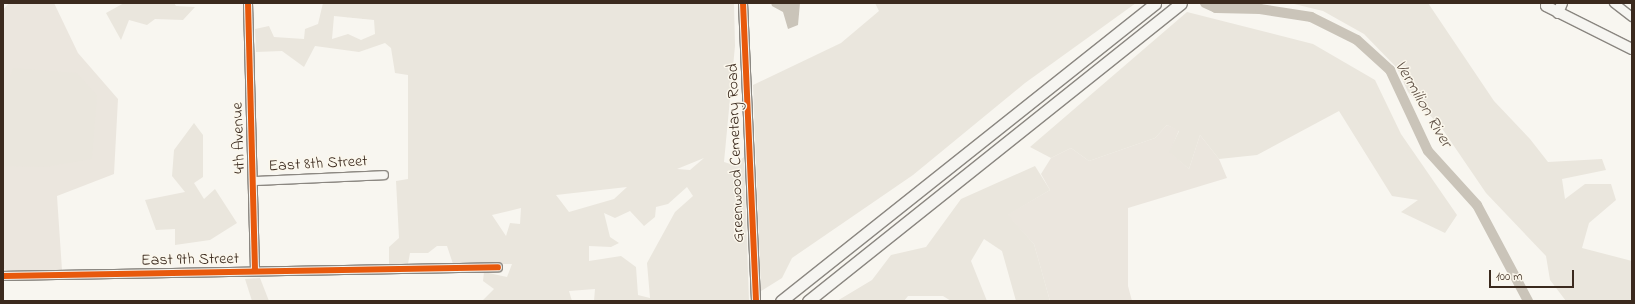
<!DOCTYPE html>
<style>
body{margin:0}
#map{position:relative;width:1635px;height:304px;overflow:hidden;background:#f8f6f0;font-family:"Indie Flower",sans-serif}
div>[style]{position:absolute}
.built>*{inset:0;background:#ebe6de}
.green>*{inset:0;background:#eae6dd}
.water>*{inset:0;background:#cac4b9}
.river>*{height:10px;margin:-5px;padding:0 5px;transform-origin:5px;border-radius:5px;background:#cac4b9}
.roads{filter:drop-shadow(1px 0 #8b8781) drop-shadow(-1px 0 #8b8781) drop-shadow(0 1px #8b8781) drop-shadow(0 -1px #8b8781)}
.minor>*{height:8px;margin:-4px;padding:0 4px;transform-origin:4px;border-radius:4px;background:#f6f5f1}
.major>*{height:10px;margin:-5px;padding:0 5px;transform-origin:5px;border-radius:5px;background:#f6f5f1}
.highway>*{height:11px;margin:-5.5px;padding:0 5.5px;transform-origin:5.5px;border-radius:5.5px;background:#f6f5f1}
.cycleway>*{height:6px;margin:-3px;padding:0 3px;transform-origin:3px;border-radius:3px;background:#e8590c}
span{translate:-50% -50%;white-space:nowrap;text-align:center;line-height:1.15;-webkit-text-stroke:3px #fbf7ec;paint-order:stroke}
.street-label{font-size:16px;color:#3b2a1e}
.water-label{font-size:17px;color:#605246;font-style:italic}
.frame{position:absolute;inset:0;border:4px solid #3b2a1e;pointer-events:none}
.scale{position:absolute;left:1489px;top:270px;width:85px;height:18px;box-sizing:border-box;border:2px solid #3b2a1e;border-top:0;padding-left:5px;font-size:12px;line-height:14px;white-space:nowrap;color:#3b2a1e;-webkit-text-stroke:3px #fbf7ec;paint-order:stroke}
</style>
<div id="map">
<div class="built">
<div style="clip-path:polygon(9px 3px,54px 3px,78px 53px,118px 99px,114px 174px,57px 196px,62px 270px,12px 272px,3px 269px,3px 10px)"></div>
<div style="clip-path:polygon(1167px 125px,1179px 130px,1170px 152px,1189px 169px,1200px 135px,1219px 159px,1227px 178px,1128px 208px,1128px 286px,1132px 301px,1050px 301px,1034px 244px,1007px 215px,1050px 190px,1041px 174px,1051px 158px,1071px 148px,1089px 161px,1155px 138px)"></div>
</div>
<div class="green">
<div style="clip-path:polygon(124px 3px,174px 3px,176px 6px,195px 7px,183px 20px,155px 19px,147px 25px,129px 20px,121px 40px,106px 13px)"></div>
<div style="clip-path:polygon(evenodd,323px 3px,734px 3px,735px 46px,724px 162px,734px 165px,744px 157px,749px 301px,594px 301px,595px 289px,569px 291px,572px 301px,482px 301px,494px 289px,483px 281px,484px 272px,507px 277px,512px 264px,453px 264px,447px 246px,437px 246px,428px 253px,410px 253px,408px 264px,389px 264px,389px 247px,399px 238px,396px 181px,408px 179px,408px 75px,395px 73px,391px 48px,385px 43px,359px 52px,315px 46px,304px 67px,282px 51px,256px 52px,255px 29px,269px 26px,274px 37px,304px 39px,305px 29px,318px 24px,323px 3px,334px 16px,374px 20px,375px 34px,361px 40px,348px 34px,332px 39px,334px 16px,323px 3px,704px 158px,690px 170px,677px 169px,704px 158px,323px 3px,627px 187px,614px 199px,569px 212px,556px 195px,627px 187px,323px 3px,687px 187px,693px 196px,675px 212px,647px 263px,650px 298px,638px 295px,636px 267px,621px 256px,589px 261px,589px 246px,611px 247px,619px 243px,610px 237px,604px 213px,615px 218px,630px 211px,644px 226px,655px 217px,656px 207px,668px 204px,687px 187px,323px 3px,521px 208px,520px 224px,510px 223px,506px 236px,492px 215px,521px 208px)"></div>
<div style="clip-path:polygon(875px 3px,1136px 3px,1025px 83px,913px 175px,792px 258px,782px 278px,761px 291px,753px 85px,841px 43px,879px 11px)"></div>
<div style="clip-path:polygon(1290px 3px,1428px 3px,1494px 101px,1530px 139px,1548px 162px,1602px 159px,1606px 170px,1562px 179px,1565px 199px,1585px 184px,1611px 184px,1616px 200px,1589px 223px,1582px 248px,1632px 261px,1632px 301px,1566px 301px,1550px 280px,1546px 256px,1486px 193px,1441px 127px,1408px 92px,1397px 68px,1364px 34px,1323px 11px)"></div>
<div style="clip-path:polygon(1187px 12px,1313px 44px,1375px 80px,1401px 134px,1457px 215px,1445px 233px,1401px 212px,1418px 200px,1392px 196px,1339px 111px,1257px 155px,1219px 159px,1200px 135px,1189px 169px,1169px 152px,1179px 131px,1167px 125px,1155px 138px,1089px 161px,1071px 148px,1051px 158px,1030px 147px)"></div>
<div style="clip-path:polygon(13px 68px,77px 73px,97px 95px,92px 159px,45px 167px,3px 166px,3px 100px)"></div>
<div style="clip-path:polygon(194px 123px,203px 135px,203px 177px,194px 183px,204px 199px,215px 189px,237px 223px,210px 240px,175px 245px,175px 229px,156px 230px,145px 200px,185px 192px,172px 176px,174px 150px)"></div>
<div style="clip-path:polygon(1035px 166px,1050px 190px,1008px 215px,1034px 244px,1050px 301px,1016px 301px,1002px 251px,984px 239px,971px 261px,987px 301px,951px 301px,943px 296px,908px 296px,904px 301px,837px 301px,872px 280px,891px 255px,926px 247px,961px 199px)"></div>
<div style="clip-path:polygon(260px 278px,269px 301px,252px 301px,245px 279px)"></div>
</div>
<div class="water">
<div style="clip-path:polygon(771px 3px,800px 3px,798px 25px,788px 29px,783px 12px,772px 6px)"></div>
</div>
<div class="river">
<div style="left:1205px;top:3px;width:12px;rotate:24deg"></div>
<div style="left:1216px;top:8px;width:44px;rotate:1.3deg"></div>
<div style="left:1260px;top:9px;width:52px;rotate:8.9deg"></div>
<div style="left:1311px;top:17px;width:51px;rotate:26.6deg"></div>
<div style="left:1357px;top:40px;width:45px;rotate:42.3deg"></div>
<div style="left:1390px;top:70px;width:89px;rotate:64.9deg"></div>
<div style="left:1428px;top:151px;width:73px;rotate:47.8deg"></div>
<div style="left:1477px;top:205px;width:109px;rotate:62deg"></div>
</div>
<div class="roads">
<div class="minor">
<div style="left:248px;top:3px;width:268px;rotate:88.5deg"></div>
<div style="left:743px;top:3px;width:298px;rotate:87.5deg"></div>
<div style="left:1614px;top:3px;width:23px;rotate:38deg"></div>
<div style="left:254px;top:181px;width:130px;rotate:-2.6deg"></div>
<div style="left:3px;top:276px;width:495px;rotate:-1deg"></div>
</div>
<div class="major">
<div style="left:1547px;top:3px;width:3px;rotate:108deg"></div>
<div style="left:1546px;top:6px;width:96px;rotate:26.6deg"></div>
<div style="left:1558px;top:13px;width:11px;rotate:-68deg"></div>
</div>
<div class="highway">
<div style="left:781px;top:301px;width:478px;rotate:-38.5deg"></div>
<div style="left:808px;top:301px;width:477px;rotate:-38.6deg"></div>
</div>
</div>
<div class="cycleway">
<div style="left:248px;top:3px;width:268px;rotate:88.5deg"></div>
<div style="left:743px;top:3px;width:298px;rotate:87.5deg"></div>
<div style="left:3px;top:276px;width:495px;rotate:-1deg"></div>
</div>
<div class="street-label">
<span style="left:239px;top:138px;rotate:-92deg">4th Avenue</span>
<span style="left:736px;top:153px;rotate:-92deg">Greenwood Cemetary Road</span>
<span style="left:318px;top:164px;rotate:-3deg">East 8th Street</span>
<span style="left:190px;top:260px;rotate:-1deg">East 9th Street</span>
</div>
<div class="water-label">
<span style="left:1423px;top:104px;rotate:60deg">Vermilion River</span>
</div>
<div class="frame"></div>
<div class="scale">100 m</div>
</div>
